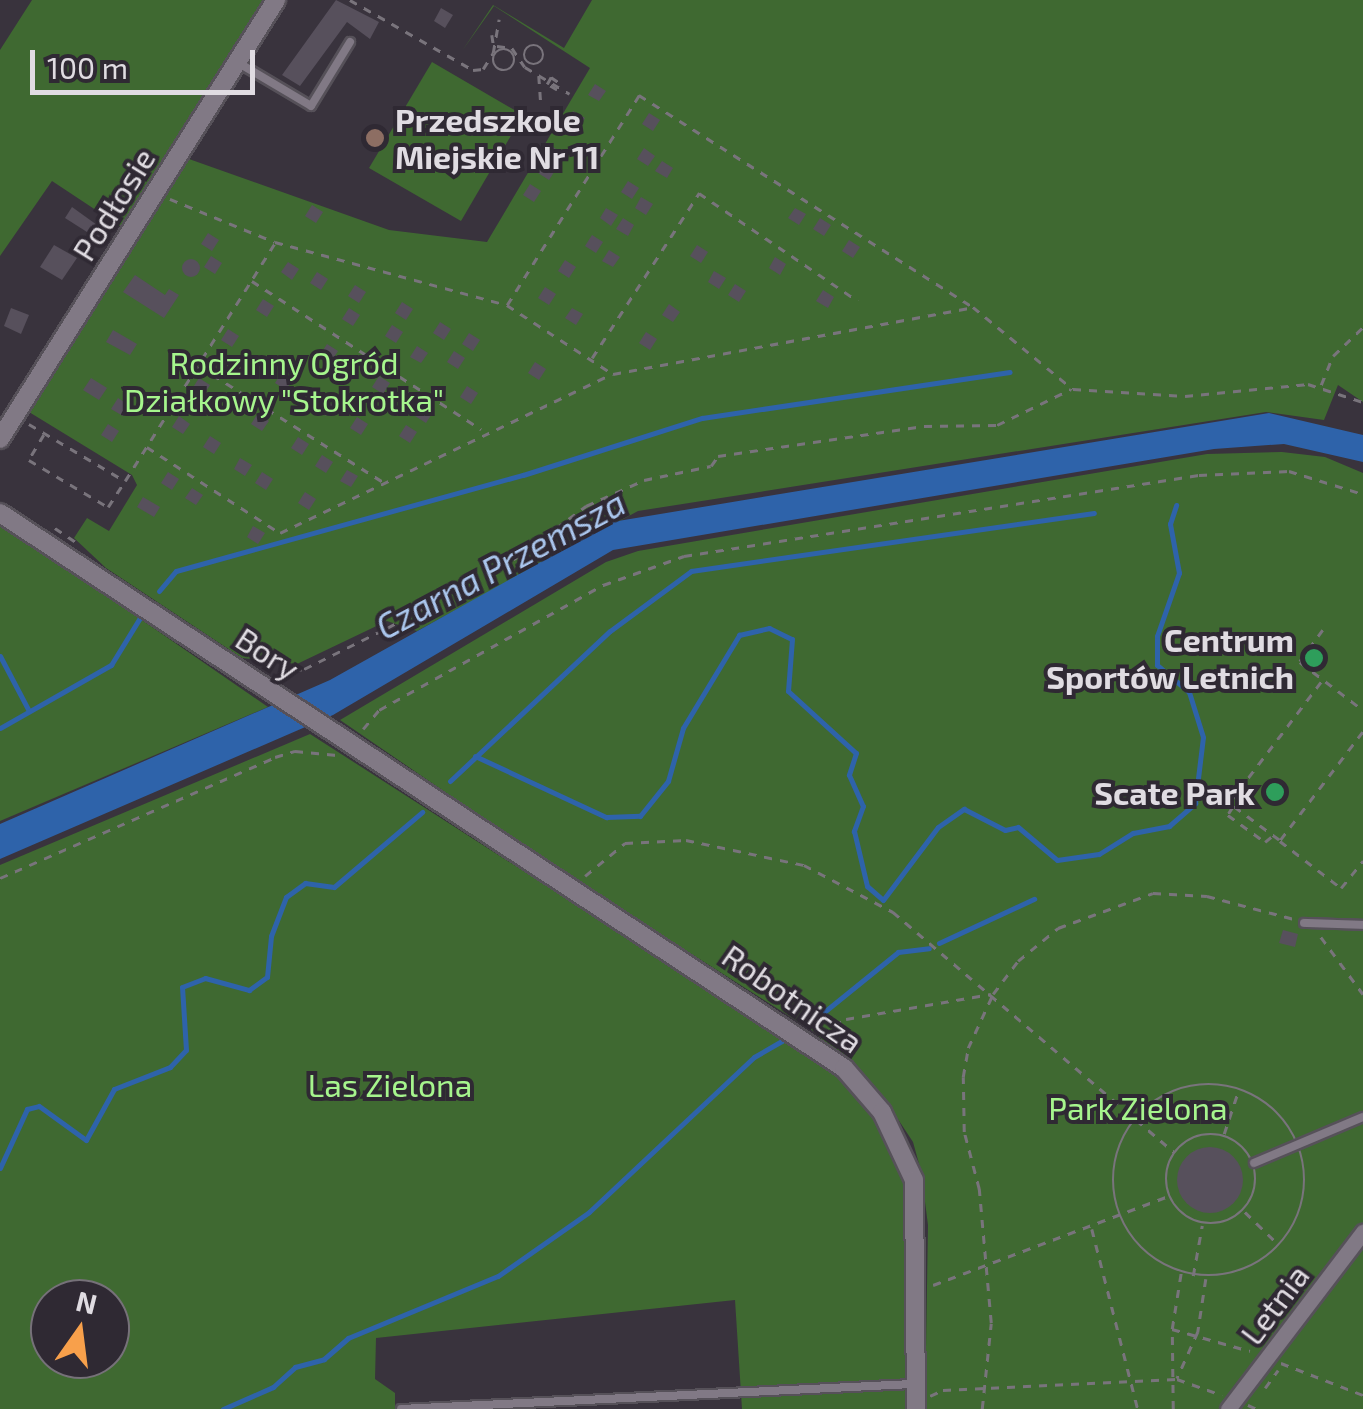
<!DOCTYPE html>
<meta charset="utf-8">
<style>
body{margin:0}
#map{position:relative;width:1363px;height:1409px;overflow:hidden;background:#39333d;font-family:"Exo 2",sans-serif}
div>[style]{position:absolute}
.green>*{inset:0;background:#3f6931}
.water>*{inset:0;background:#2e63aa}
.stream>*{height:5px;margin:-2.5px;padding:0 2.5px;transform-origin:2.5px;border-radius:2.5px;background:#2e63aa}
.building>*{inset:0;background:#57505c}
.round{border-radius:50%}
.path>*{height:2.5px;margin-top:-1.25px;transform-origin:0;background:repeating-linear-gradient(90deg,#79747c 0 8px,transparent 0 16px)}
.path>.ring{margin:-1.25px;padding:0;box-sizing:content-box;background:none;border:2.5px solid #79747c;border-radius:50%}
.roads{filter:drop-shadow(2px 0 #565159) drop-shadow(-2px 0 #565159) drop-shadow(0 2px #565159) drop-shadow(0 -2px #565159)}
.service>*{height:8px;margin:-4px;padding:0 4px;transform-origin:4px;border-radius:4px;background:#817985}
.minor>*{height:15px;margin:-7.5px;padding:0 7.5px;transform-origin:7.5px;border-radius:7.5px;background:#817985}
.tertiary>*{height:18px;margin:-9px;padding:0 9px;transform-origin:9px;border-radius:9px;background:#817985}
.dots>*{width:28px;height:28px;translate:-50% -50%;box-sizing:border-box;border:5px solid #2f2933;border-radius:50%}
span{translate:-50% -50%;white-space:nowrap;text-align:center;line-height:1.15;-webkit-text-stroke:8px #2f2933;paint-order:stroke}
.poi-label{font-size:32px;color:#e0dce2;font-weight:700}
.left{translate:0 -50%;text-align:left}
.right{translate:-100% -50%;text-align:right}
.street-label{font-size:32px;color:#e0dce2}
.park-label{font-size:32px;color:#a6f58d}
.water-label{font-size:35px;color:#aac6ed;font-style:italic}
.north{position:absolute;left:30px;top:1279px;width:100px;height:100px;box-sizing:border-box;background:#2f2933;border:2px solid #767179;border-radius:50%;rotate:14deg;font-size:28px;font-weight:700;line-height:40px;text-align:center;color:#e0dce2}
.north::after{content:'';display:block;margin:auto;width:35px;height:45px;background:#f8a04b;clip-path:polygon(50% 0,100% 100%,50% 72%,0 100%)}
.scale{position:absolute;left:30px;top:50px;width:225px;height:45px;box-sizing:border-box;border:5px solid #e0dce2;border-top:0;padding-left:12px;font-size:30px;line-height:35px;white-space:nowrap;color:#e0dce2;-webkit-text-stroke:8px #2f2933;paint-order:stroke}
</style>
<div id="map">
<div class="green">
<div style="clip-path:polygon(32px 0,264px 0,123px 228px,52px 181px,0 256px,0 50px)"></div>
<div style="clip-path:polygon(592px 0,1363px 0,1363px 402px,1338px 385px,1324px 420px,1266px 412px,638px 511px,417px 631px,387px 621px,297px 664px,242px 658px,106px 568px,74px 538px,87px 518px,109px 531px,137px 485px,132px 475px,29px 412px,189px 159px,389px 230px,487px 242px,590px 68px,494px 6px,462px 51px,493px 5px,564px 48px)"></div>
<div style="clip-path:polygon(432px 62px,523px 115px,461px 221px,369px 168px)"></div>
<div style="clip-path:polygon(1282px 452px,1325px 457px,1363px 473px,1363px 1409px,925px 1409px,928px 1225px,921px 1171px,913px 1142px,882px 1095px,813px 1031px,553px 866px,340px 720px,606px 562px,638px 551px,1207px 454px)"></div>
<div style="clip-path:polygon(0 526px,126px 609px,268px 707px,0 821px)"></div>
<div style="clip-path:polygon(evenodd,310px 734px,838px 1073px,882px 1125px,905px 1178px,913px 1225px,908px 1409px,742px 1409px,735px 1300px,376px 1338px,375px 1379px,395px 1393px,395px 1409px,0 1409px,0 865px,310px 734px,50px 1299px,110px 1299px,110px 1359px,50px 1359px,50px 1299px)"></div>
</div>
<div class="water">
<div style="clip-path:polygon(1269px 413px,1363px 435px,1363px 462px,1284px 444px,1214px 449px,613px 550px,333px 715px,0 859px,0 824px,330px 680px,612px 522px)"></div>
</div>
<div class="stream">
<div style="left:159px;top:591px;width:26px;rotate:-50deg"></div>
<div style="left:176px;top:571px;width:360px;rotate:-15.5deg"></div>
<div style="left:523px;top:475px;width:188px;rotate:-17.7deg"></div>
<div style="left:702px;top:418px;width:311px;rotate:-8.5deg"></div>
<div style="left:0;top:656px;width:62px;rotate:62.2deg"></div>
<div style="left:0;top:728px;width:128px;rotate:-29.6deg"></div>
<div style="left:111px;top:665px;width:57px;rotate:-58.5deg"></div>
<div style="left:475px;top:756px;width:145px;rotate:25deg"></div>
<div style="left:606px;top:817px;width:34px;rotate:-2deg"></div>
<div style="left:640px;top:816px;width:45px;rotate:-51.3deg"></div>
<div style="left:668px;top:781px;width:55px;rotate:-74.2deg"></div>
<div style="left:683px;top:728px;width:109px;rotate:-58.9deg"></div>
<div style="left:739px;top:635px;width:31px;rotate:-13deg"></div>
<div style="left:769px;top:628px;width:25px;rotate:26deg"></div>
<div style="left:792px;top:639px;width:52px;rotate:94.4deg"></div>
<div style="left:788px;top:691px;width:92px;rotate:42.4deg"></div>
<div style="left:856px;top:753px;width:23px;rotate:108deg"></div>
<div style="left:849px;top:775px;width:34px;rotate:66deg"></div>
<div style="left:863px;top:806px;width:27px;rotate:110deg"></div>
<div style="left:854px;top:831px;width:57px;rotate:76.7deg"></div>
<div style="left:867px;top:886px;width:21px;rotate:41deg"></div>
<div style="left:883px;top:900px;width:91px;rotate:-53deg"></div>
<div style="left:938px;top:827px;width:32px;rotate:-35deg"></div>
<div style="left:964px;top:809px;width:46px;rotate:27.1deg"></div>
<div style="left:1005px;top:830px;width:13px;rotate:-13deg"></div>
<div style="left:1018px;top:827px;width:51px;rotate:40.2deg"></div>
<div style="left:1057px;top:860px;width:42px;rotate:-8.1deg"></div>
<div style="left:1099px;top:854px;width:40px;rotate:-32deg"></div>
<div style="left:1133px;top:833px;width:37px;rotate:-11deg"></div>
<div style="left:1169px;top:826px;width:35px;rotate:-41deg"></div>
<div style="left:1195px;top:803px;width:66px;rotate:-83.1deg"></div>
<div style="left:1203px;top:737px;width:47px;rotate:-107.3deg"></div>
<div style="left:1189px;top:692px;width:42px;rotate:-139.8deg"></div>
<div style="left:1157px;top:665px;width:29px;rotate:-90deg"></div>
<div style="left:1157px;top:636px;width:67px;rotate:-70.8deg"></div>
<div style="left:1179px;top:573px;width:50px;rotate:-100.4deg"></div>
<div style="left:1170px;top:524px;width:20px;rotate:-72deg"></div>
<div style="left:450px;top:781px;width:219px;rotate:-43.2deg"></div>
<div style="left:610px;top:631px;width:101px;rotate:-36.5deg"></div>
<div style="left:691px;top:571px;width:407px;rotate:-8.2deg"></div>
<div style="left:939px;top:943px;width:105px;rotate:-24.9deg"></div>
<div style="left:808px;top:1025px;width:116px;rotate:-39deg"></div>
<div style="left:898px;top:952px;width:31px;rotate:-7deg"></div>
<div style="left:0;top:1168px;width:65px;rotate:-65.4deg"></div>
<div style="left:27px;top:1109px;width:12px;rotate:-14deg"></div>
<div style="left:39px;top:1106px;width:58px;rotate:35.9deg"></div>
<div style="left:86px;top:1140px;width:58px;rotate:-61.2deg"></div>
<div style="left:114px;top:1089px;width:60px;rotate:-21.4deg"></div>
<div style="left:170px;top:1067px;width:23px;rotate:-47deg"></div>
<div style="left:186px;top:1050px;width:63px;rotate:-93.6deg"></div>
<div style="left:182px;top:987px;width:25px;rotate:-21deg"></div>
<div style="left:205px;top:978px;width:46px;rotate:15.3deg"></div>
<div style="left:249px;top:990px;width:22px;rotate:-36deg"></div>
<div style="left:267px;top:977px;width:41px;rotate:-84.4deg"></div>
<div style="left:271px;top:936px;width:42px;rotate:-69deg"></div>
<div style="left:286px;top:897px;width:24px;rotate:-36deg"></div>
<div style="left:305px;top:883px;width:29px;rotate:8deg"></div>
<div style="left:334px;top:887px;width:116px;rotate:-40.4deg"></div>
<div style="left:223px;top:1409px;width:55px;rotate:-23.7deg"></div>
<div style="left:273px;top:1387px;width:30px;rotate:-42deg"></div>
<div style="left:295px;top:1367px;width:30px;rotate:-15deg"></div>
<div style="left:324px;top:1359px;width:32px;rotate:-41deg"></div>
<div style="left:348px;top:1338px;width:162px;rotate:-22.5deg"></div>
<div style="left:498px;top:1276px;width:111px;rotate:-35.1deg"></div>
<div style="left:589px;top:1212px;width:226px;rotate:-43.2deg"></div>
<div style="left:754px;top:1057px;width:34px;rotate:-30deg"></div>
</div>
<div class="building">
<div style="clip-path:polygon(336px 0,379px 22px,370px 39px,347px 22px,300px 86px,282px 75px)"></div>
<div style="clip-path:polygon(441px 8px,453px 15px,445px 28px,434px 21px)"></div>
<div style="clip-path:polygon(595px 84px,606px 91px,599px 101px,588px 95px)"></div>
<div style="clip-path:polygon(573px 111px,585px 118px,578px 129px,567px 122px)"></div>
<div style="clip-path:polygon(649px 113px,660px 120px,653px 131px,642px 124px)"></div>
<div style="clip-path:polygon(553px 147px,564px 154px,557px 165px,546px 158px)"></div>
<div style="clip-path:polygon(644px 148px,655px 156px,648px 166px,637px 159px)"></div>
<div style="clip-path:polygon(662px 161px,673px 168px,667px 178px,655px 171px)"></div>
<div style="clip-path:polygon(545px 162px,556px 169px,549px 180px,538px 173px)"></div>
<div style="clip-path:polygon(628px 181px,639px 188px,632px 199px,621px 192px)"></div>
<div style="clip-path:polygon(530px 184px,541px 191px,534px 202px,523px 195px)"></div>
<div style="clip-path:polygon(641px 197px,653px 204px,646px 215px,635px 208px)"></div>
<div style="clip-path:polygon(312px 205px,323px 212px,316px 223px,305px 216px)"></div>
<div style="clip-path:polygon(72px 207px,104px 230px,98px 239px,65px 218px)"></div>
<div style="clip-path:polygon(606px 208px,618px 215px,611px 226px,600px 218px)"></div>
<div style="clip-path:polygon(795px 208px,806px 214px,799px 225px,788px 218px)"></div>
<div style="clip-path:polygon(623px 218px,634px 225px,628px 236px,616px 229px)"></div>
<div style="clip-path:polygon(820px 218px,831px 225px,824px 236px,813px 229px)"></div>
<div style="clip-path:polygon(208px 233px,219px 240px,212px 251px,201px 244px)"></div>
<div style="clip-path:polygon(592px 235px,603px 242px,596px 253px,585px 246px)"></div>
<div style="clip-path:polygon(849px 240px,860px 247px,853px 258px,842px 251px)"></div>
<div style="clip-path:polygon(54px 245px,77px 258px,62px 280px,40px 267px)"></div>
<div style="clip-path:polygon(697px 245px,708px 252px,701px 263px,690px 256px)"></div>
<div style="clip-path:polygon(609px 250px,620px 257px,613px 267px,602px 261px)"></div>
<div style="clip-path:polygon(211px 256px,222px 263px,215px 274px,204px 267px)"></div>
<div style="clip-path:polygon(775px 257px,786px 264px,780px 275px,769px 268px)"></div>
<div class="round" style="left:182px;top:259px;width:18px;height:18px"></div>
<div style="clip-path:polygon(565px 260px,576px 267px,569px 278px,558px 271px)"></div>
<div style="clip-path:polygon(288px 262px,299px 269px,292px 280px,281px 272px)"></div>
<div style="clip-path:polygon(714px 271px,726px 278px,719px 289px,708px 282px)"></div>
<div style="clip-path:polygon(317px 272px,328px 279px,321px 290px,310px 283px)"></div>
<div style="clip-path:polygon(135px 275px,165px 295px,169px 289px,179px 295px,164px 318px,123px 292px)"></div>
<div style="clip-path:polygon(735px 284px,746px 291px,739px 302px,728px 295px)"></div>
<div style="clip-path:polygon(355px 285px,366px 292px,359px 303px,348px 296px)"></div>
<div style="clip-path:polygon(545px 287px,556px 294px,549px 305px,538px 298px)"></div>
<div style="clip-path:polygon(823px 290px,834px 297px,828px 308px,816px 301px)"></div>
<div style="clip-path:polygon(263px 299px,274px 306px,267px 317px,256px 310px)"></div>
<div style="clip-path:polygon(402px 302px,413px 309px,406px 320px,395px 313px)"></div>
<div style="clip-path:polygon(669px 304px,680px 312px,673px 322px,662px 315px)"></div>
<div style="clip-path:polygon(11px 308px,29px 315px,21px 334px,4px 326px)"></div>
<div style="clip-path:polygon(349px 308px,360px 315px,353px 326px,342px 319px)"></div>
<div style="clip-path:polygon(572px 308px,583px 314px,576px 325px,565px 318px)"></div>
<div style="clip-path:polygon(440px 322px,451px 329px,444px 340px,433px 333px)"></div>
<div style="clip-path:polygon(392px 325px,403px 332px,396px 343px,385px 336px)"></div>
<div style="clip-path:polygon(228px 329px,239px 336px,232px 347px,221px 340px)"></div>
<div style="clip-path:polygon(113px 330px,137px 344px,130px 355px,106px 342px)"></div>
<div style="clip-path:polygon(646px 332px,657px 339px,650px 350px,639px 343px)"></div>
<div style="clip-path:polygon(469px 333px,480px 340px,473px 351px,462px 344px)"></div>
<div style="clip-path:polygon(327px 344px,338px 351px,331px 362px,320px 355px)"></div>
<div style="clip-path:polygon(417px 346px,428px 353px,421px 363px,410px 357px)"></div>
<div style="clip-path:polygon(454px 351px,465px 358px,458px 369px,447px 362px)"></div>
<div style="clip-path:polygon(267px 356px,278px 363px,271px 374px,260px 367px)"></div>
<div style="clip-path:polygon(535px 362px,546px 369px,539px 380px,528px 373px)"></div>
<div style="clip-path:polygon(282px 372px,293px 379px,286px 390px,275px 383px)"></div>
<div style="clip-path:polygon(379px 376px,390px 383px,383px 394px,372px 387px)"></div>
<div style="clip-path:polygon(91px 378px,107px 388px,99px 400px,83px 390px)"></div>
<div style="clip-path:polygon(199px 378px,210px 385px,203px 396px,192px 389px)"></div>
<div style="clip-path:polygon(467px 386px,478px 393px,471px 404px,460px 397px)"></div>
<div style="clip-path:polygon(407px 391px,418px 398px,412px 409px,400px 402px)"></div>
<div style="clip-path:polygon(230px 394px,241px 401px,234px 411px,223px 405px)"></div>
<div style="clip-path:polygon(118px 398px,129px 405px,123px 416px,111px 409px)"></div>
<div style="clip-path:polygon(322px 398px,333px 405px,326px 416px,315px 409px)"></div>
<div style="clip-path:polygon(422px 405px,433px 412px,426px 423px,415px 416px)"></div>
<div style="clip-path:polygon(258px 413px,269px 421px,262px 431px,251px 424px)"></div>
<div style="clip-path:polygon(179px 416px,190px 424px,183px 434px,172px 427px)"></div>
<div style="clip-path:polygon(357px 417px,368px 424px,361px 435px,350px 428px)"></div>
<div style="clip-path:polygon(108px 424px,119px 431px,112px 442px,101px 435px)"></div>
<div style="clip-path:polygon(406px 425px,417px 432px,410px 443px,399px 436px)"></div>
<div style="clip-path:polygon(210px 436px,221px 443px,214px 454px,203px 447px)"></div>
<div style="clip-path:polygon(298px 437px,309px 444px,302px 455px,291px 448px)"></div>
<div style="clip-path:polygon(322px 455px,333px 462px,326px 473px,315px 466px)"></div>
<div style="clip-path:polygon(240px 458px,252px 465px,245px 476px,234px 469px)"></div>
<div style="clip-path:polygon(347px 470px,358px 476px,351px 487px,340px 481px)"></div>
<div style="clip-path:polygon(168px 472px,179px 479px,172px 490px,161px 483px)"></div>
<div style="clip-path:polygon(262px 472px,273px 479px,266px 490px,255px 483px)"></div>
<div style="clip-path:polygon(192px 488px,203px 495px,196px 505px,185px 498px)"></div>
<div style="clip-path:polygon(305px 492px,316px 499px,309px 510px,298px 503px)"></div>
<div style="clip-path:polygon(143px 497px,160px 507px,154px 517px,137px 507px)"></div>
<div style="clip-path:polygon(253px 526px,265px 533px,258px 544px,247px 537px)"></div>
<div style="clip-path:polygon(1283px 930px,1298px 934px,1295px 947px,1279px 943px)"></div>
<div class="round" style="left:1177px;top:1147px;width:66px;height:66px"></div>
</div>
<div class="path">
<div style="left:350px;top:0;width:142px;rotate:29.6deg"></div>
<div style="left:473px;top:70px;width:10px;rotate:-6deg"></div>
<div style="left:483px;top:69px;width:19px;rotate:-58deg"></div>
<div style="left:493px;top:53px;width:34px;rotate:-80deg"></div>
<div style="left:492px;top:35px;width:12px;rotate:81deg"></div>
<div class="ring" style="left:524px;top:45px;width:17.5px;height:17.5px"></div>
<div style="left:497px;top:46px;width:15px;rotate:8deg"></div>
<div style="left:512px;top:48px;width:23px;rotate:56deg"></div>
<div style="left:525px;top:67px;width:52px;rotate:31deg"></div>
<div class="ring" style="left:493px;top:49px;width:19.5px;height:19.5px"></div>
<div style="left:539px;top:76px;width:28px;rotate:86deg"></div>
<div style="left:557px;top:90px;width:12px;rotate:-149deg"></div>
<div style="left:547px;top:84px;width:8px;rotate:-60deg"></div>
<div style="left:551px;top:77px;width:12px;rotate:35deg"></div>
<div style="left:170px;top:199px;width:113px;rotate:22.3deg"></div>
<div style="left:275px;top:242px;width:240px;rotate:15.2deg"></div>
<div style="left:507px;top:305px;width:126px;rotate:33.1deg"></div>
<div style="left:613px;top:374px;width:362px;rotate:-10.5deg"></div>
<div style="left:252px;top:281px;width:273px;rotate:32.9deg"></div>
<div style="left:507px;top:305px;width:248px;rotate:-57.8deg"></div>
<div style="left:639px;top:95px;width:396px;rotate:32.4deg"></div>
<div style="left:973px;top:307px;width:129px;rotate:39.4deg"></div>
<div style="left:1073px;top:389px;width:112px;rotate:3.6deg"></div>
<div style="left:1185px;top:396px;width:124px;rotate:-5.6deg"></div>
<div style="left:1308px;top:384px;width:58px;rotate:18.1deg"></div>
<div style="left:592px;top:358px;width:197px;rotate:-57deg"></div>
<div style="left:699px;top:193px;width:192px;rotate:34.2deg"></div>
<div style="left:199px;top:366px;width:218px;rotate:32.2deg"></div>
<div style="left:1321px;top:385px;width:31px;rotate:-68deg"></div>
<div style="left:1333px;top:356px;width:42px;rotate:-44deg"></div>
<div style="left:29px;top:424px;width:112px;rotate:30.7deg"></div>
<div style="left:125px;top:481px;width:280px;rotate:-57.8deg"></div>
<div style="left:44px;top:435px;width:29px;rotate:121deg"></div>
<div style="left:29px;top:460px;width:92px;rotate:30.7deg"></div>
<div style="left:108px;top:507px;width:31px;rotate:-57deg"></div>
<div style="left:147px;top:447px;width:158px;rotate:32.9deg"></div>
<div style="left:280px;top:533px;width:368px;rotate:-25.6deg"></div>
<div style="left:55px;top:528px;width:27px;rotate:34deg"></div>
<div style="left:1323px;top:630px;width:39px;rotate:126deg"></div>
<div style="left:1300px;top:662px;width:79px;rotate:37.3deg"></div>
<div style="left:278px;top:673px;width:26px;rotate:-9deg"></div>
<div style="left:304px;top:669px;width:93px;rotate:-26.3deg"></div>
<div style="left:387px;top:628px;width:148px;rotate:-28.6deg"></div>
<div style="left:517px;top:557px;width:86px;rotate:-36.5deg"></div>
<div style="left:586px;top:506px;width:64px;rotate:-24.1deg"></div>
<div style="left:644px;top:480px;width:68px;rotate:-11.8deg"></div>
<div style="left:711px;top:466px;width:12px;rotate:-55deg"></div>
<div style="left:718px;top:456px;width:208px;rotate:-8.3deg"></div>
<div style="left:924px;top:426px;width:73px;rotate:-0.8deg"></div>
<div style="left:997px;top:425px;width:82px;rotate:-25.9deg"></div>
<div style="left:363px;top:729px;width:25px;rotate:-50deg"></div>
<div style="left:379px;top:710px;width:257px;rotate:-29.2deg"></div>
<div style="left:603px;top:585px;width:86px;rotate:-19.7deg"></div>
<div style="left:684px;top:556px;width:521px;rotate:-8.94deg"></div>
<div style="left:1199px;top:475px;width:90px;rotate:-2.5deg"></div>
<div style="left:1289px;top:471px;width:77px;rotate:17.3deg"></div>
<div style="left:1363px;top:732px;width:137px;rotate:127.3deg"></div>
<div style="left:1280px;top:841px;width:77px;rotate:37.6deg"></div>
<div style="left:1341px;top:888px;width:35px;rotate:-51deg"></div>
<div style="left:1233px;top:807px;width:9px;rotate:122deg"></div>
<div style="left:1228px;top:815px;width:46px;rotate:36.1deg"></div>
<div style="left:1265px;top:842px;width:8px;rotate:-40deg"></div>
<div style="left:1279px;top:840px;width:62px;rotate:-143.5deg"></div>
<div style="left:1229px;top:803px;width:156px;rotate:-52.8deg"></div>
<div style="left:585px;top:876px;width:52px;rotate:-39.5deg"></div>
<div style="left:625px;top:843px;width:61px;rotate:-2.8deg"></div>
<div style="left:686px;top:840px;width:121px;rotate:12deg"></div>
<div style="left:804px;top:865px;width:101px;rotate:27.8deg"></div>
<div style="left:893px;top:912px;width:370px;rotate:40.5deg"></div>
<div style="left:0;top:878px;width:300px;rotate:-23.7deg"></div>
<div style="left:275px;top:757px;width:21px;rotate:-17deg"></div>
<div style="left:295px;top:751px;width:42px;rotate:5.4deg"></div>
<div style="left:1321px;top:937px;width:71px;rotate:53.6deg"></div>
<div style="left:821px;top:1035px;width:30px;rotate:-33deg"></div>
<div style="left:846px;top:1019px;width:147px;rotate:-9.8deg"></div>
<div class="ring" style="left:1113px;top:1084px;width:189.5px;height:189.5px"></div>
<div class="ring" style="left:1166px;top:1134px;width:87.5px;height:87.5px"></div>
<div style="left:1224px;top:1134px;width:47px;rotate:-71.6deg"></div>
<div style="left:1245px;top:1212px;width:47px;rotate:44.1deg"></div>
<div style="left:1092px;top:1229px;width:186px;rotate:75.7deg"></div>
<div style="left:1193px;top:1276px;width:51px;rotate:-79.8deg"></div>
<div style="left:1206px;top:1279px;width:54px;rotate:98.6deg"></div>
<div style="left:1198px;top:1332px;width:51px;rotate:114.1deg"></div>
<div style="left:1177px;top:1379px;width:48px;rotate:19.6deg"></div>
<div style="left:933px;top:1285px;width:251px;rotate:-20.7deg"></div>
<div style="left:1172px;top:1329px;width:81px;rotate:15.8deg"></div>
<div style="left:1281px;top:1363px;width:88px;rotate:21.3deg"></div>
<div style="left:1265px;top:1388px;width:22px;rotate:-54deg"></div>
<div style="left:930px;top:1396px;width:14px;rotate:-25deg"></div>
<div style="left:943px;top:1390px;width:234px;rotate:-2.7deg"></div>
<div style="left:1248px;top:1405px;width:10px;rotate:24deg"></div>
<div style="left:982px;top:1409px;width:86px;rotate:-84deg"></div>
<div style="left:991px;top:1323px;width:135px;rotate:-95.1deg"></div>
<div style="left:979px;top:1189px;width:59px;rotate:-104.7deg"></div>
<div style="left:964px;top:1132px;width:55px;rotate:-91deg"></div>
<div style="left:963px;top:1077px;width:29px;rotate:-80deg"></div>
<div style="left:968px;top:1048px;width:60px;rotate:-65.2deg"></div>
<div style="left:993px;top:994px;width:41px;rotate:-52.9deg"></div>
<div style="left:1018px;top:961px;width:52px;rotate:-39.5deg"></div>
<div style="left:1058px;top:928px;width:101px;rotate:-20.2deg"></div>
<div style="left:1153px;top:893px;width:54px;rotate:3.2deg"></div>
<div style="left:1207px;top:896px;width:90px;rotate:14.8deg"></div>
<div style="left:1173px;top:1409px;width:80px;rotate:-90.7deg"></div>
<div style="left:1172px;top:1329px;width:57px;rotate:-80.9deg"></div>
</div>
<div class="roads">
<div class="service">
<div style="left:237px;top:62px;width:86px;rotate:30.7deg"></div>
<div style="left:311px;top:106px;width:75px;rotate:-58.6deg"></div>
<div style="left:1304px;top:923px;width:59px;rotate:1.9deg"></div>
<div style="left:1254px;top:1163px;width:118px;rotate:-22.9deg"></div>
<div style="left:401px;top:1409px;width:513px;rotate:-2.8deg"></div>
</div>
<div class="minor">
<div style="left:1228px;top:1409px;width:223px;rotate:-52.7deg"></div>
</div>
<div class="tertiary">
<div style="left:0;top:439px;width:519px;rotate:-57.84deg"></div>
<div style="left:0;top:513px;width:1010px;rotate:33.33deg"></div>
<div style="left:844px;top:1068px;width:58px;rotate:49.2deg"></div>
<div style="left:882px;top:1112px;width:75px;rotate:64.8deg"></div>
<div style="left:914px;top:1180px;width:229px;rotate:89.5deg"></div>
</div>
</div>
<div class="dots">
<div style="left:375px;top:138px;background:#8d6e63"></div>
<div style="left:1314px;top:658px;background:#2e9e5b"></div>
<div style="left:1275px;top:792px;background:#2e9e5b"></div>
</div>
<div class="poi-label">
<span class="left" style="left:395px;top:138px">Przedszkole<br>Miejskie Nr 11</span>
<span class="right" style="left:1294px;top:658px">Centrum<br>Sportów Letnich</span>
<span class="right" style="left:1255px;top:792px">Scate Park</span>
</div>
<div class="street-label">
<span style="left:113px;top:204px;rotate:-58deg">Podłosie</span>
<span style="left:268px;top:653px;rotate:33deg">Bory</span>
<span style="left:793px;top:998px;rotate:35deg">Robotnicza</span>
<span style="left:1274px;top:1304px;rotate:-53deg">Letnia</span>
</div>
<div class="park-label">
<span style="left:284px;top:381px">Rodzinny Ogród<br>Działkowy "Stokrotka"</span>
<span style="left:390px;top:1084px">Las Zielona</span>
<span style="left:1138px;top:1107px">Park Zielona</span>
</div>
<div class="water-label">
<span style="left:500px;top:564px;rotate:-28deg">Czarna Przemsza</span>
</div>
<div class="north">N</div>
<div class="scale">100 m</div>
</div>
